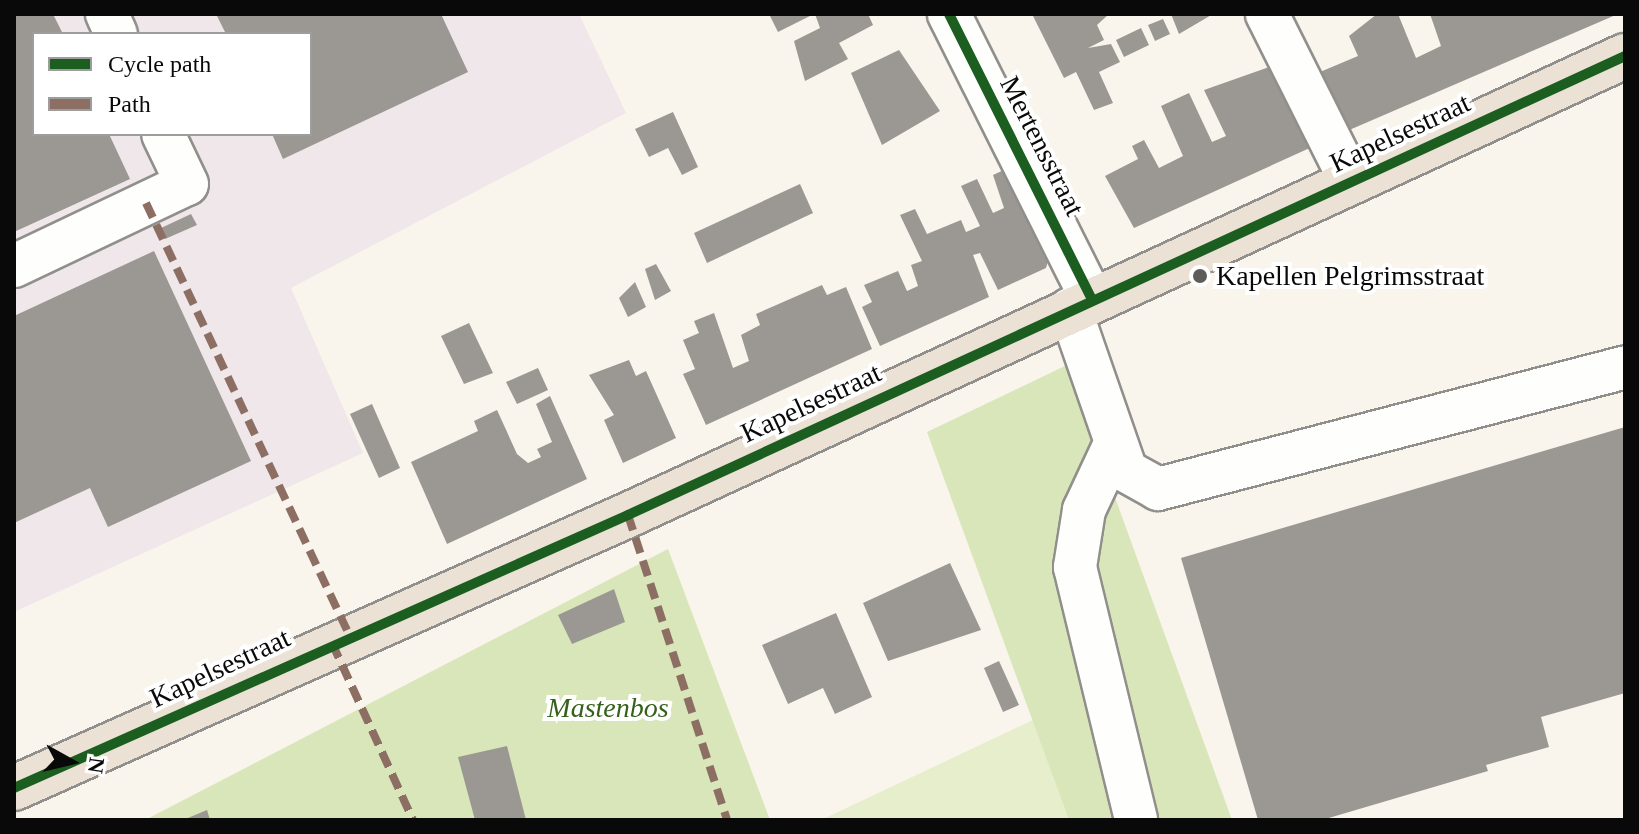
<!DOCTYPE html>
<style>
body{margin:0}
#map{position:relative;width:1639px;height:834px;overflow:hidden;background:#f9f5ec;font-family:Georgia,serif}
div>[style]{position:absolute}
.industrial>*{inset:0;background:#efe7ea}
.green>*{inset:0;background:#e6eecb}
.forest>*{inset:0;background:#d8e6b9}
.building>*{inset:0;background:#9b9893}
.roads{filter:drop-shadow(2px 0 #918f8b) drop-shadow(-2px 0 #918f8b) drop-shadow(0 2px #918f8b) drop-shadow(0 -2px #918f8b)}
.minor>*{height:42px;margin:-21px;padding:0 21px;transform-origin:21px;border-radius:21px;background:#fefefc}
.major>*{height:44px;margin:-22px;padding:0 22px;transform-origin:22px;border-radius:22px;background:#ebe2d5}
.quiet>*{height:8px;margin-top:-4px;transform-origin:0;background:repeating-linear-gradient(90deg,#8d6e63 0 16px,transparent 0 24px)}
.cycleway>*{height:10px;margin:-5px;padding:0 5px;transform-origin:5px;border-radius:5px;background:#1b5e20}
.dots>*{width:22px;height:22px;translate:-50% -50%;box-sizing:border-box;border:4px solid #fff;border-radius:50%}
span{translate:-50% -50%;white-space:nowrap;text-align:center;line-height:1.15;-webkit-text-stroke:8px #fff;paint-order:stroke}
.street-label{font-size:28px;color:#090909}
.poi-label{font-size:28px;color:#090909}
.left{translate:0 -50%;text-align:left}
.park-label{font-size:28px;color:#35611a;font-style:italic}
.frame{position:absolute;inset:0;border:16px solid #090909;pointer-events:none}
.legend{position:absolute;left:32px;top:32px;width:280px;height:104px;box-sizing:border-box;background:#fff;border:2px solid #9d9d9d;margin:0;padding:10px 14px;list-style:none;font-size:24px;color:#090909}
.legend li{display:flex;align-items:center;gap:16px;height:40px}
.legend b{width:40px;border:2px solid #9d9d9d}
.north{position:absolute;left:32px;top:722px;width:80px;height:80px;-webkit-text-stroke:6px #fff;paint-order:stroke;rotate:98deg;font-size:22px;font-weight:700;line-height:32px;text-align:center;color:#090909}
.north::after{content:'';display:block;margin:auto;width:28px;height:36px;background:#090909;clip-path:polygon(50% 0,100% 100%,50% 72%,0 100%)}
</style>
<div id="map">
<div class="industrial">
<div style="clip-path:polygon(evenodd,14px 14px,579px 14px,626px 113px,291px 288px,363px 453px,14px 612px,14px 14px,34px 34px,310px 34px,310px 134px,34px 134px,34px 34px)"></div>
</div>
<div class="green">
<div style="clip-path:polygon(1033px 720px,1069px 820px,821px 820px)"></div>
</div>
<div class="forest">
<div style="clip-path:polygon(1067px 365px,1232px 820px,1069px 820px,927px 432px)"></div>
<div style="clip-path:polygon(668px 549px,770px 820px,145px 820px)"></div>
</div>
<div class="building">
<div style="clip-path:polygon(14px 14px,53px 14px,63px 34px,34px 34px,34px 134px,109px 134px,130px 179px,14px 232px)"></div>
<div style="clip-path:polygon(216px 14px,441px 14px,468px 72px,283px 159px,272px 134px,310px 134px,310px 34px,226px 34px)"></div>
<div style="clip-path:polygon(769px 14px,814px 14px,778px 32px)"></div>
<div style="clip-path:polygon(815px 14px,868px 14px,873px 25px,839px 43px,848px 59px,805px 81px,794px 41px,820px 28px)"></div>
<div style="clip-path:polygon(1032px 14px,1109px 14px,1097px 25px,1104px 40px,1088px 48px,1111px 44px,1120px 62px,1099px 72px,1113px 103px,1094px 110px,1076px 72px,1064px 78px)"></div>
<div style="clip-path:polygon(1171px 14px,1213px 14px,1179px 34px)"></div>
<div style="clip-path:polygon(1377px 14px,1398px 14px,1416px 58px,1441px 46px,1430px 14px,1618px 14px,1347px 131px,1320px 72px,1358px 56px,1349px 36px)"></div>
<div style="clip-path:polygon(1163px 19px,1170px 34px,1155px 41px,1148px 25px)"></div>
<div style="clip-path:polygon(1141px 28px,1149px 45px,1124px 57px,1116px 40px)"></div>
<div style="clip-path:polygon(899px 50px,940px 111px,882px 145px,851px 73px)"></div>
<div style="clip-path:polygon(1286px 61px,1323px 142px,1134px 228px,1105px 176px,1138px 159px,1132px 146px,1144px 140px,1159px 168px,1183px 156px,1161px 106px,1189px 93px,1212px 142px,1226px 136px,1204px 90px)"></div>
<div style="clip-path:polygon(673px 112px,698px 167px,682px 175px,668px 148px,649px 157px,635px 129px)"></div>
<div style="clip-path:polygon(1006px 169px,1049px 258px,1046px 268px,998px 290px,980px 253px,973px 255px,989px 297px,880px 346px,862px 307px,872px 302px,864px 285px,898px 271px,907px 291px,918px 286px,911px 265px,922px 261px,900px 215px,915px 209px,927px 234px,961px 220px,966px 232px,980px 226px,961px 186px,977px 179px,993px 213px,1004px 208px,993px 175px)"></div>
<div style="clip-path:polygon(800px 184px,813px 213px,707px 263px,694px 233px)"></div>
<div style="clip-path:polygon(191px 214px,197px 225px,165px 239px,161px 228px)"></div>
<div style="clip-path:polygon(154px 251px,251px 461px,108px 527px,90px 488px,14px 523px,14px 316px)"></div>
<div style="clip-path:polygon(656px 264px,671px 291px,655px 300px,645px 269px)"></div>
<div style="clip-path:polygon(635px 282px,646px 307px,628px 317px,619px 298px)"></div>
<div style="clip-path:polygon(822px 285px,827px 295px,846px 287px,872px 349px,706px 425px,683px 374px,695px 369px,683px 340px,699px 333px,694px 321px,714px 313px,733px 368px,749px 361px,741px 335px,760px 325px,756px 314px)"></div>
<div style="clip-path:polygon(469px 323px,493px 373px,464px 384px,441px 336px)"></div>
<div style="clip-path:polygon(629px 360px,636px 376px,646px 371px,676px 438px,623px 463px,604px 420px,614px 415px,589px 375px)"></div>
<div style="clip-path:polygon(538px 368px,548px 390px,517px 404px,506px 382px)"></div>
<div style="clip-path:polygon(550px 396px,587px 479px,447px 544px,411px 462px,478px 431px,474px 421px,497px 410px,517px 454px,528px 463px,541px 457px,537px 449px,552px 442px,536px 404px)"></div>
<div style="clip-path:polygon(372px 404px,400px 468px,379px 478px,350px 414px)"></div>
<div style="clip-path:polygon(1625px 427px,1625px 693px,1541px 717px,1549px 747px,1486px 765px,1488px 771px,1322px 820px,1258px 820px,1181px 558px)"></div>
<div style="clip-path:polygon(950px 563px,981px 630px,888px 661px,863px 603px)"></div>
<div style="clip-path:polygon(614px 589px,625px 622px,572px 644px,558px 615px)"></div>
<div style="clip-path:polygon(836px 613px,872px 697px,835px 714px,823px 688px,788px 704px,762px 645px)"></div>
<div style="clip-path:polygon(999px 661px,1019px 705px,1003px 712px,984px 668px)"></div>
<div style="clip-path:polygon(507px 746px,526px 820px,475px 820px,458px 757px)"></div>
<div style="clip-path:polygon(207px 810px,210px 820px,183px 820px)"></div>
</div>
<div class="roads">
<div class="minor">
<div style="left:107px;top:14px;width:22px;rotate:66deg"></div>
<div style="left:949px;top:14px;width:320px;rotate:63.4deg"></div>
<div style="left:1267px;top:14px;width:188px;rotate:63.4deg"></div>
<div style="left:14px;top:266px;width:191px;rotate:-25.4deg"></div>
<div style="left:187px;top:184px;width:55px;rotate:-115.6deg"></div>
<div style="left:1070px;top:309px;width:171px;rotate:70.9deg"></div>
<div style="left:1126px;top:471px;width:37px;rotate:29deg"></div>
<div style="left:1158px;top:489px;width:483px;rotate:-14.6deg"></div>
<div style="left:1114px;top:446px;width:71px;rotate:115.1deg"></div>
<div style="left:1084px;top:510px;width:58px;rotate:99deg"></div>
<div style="left:1075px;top:567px;width:260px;rotate:76.4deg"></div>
</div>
<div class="major">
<div style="left:14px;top:788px;width:672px;rotate:-23.97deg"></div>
<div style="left:628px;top:515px;width:1098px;rotate:-24.72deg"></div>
</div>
</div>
<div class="quiet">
<div style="left:146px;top:203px;width:477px;rotate:64.8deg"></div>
<div style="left:628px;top:515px;width:321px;rotate:72deg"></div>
<div style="left:332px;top:643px;width:195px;rotate:65.4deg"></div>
</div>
<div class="cycleway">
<div style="left:949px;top:14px;width:320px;rotate:63.4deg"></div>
<div style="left:14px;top:788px;width:672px;rotate:-23.97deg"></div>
<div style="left:628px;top:515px;width:1098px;rotate:-24.72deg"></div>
</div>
<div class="dots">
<div style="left:1200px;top:276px;background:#5d5c58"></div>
</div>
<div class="street-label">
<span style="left:1400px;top:133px;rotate:-25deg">Kapelsestraat</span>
<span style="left:1042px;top:146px;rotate:63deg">Mertensstraat</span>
<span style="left:811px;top:403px;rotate:-25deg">Kapelsestraat</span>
<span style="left:220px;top:668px;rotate:-25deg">Kapelsestraat</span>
</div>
<div class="poi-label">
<span class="left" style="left:1216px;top:276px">Kapellen Pelgrimsstraat</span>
</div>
<div class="park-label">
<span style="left:608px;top:708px">Mastenbos</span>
</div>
<div class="frame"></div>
<ul class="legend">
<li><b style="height:10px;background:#1b5e20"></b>Cycle path</li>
<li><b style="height:10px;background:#8d6e63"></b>Path</li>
</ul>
<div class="north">N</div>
</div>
